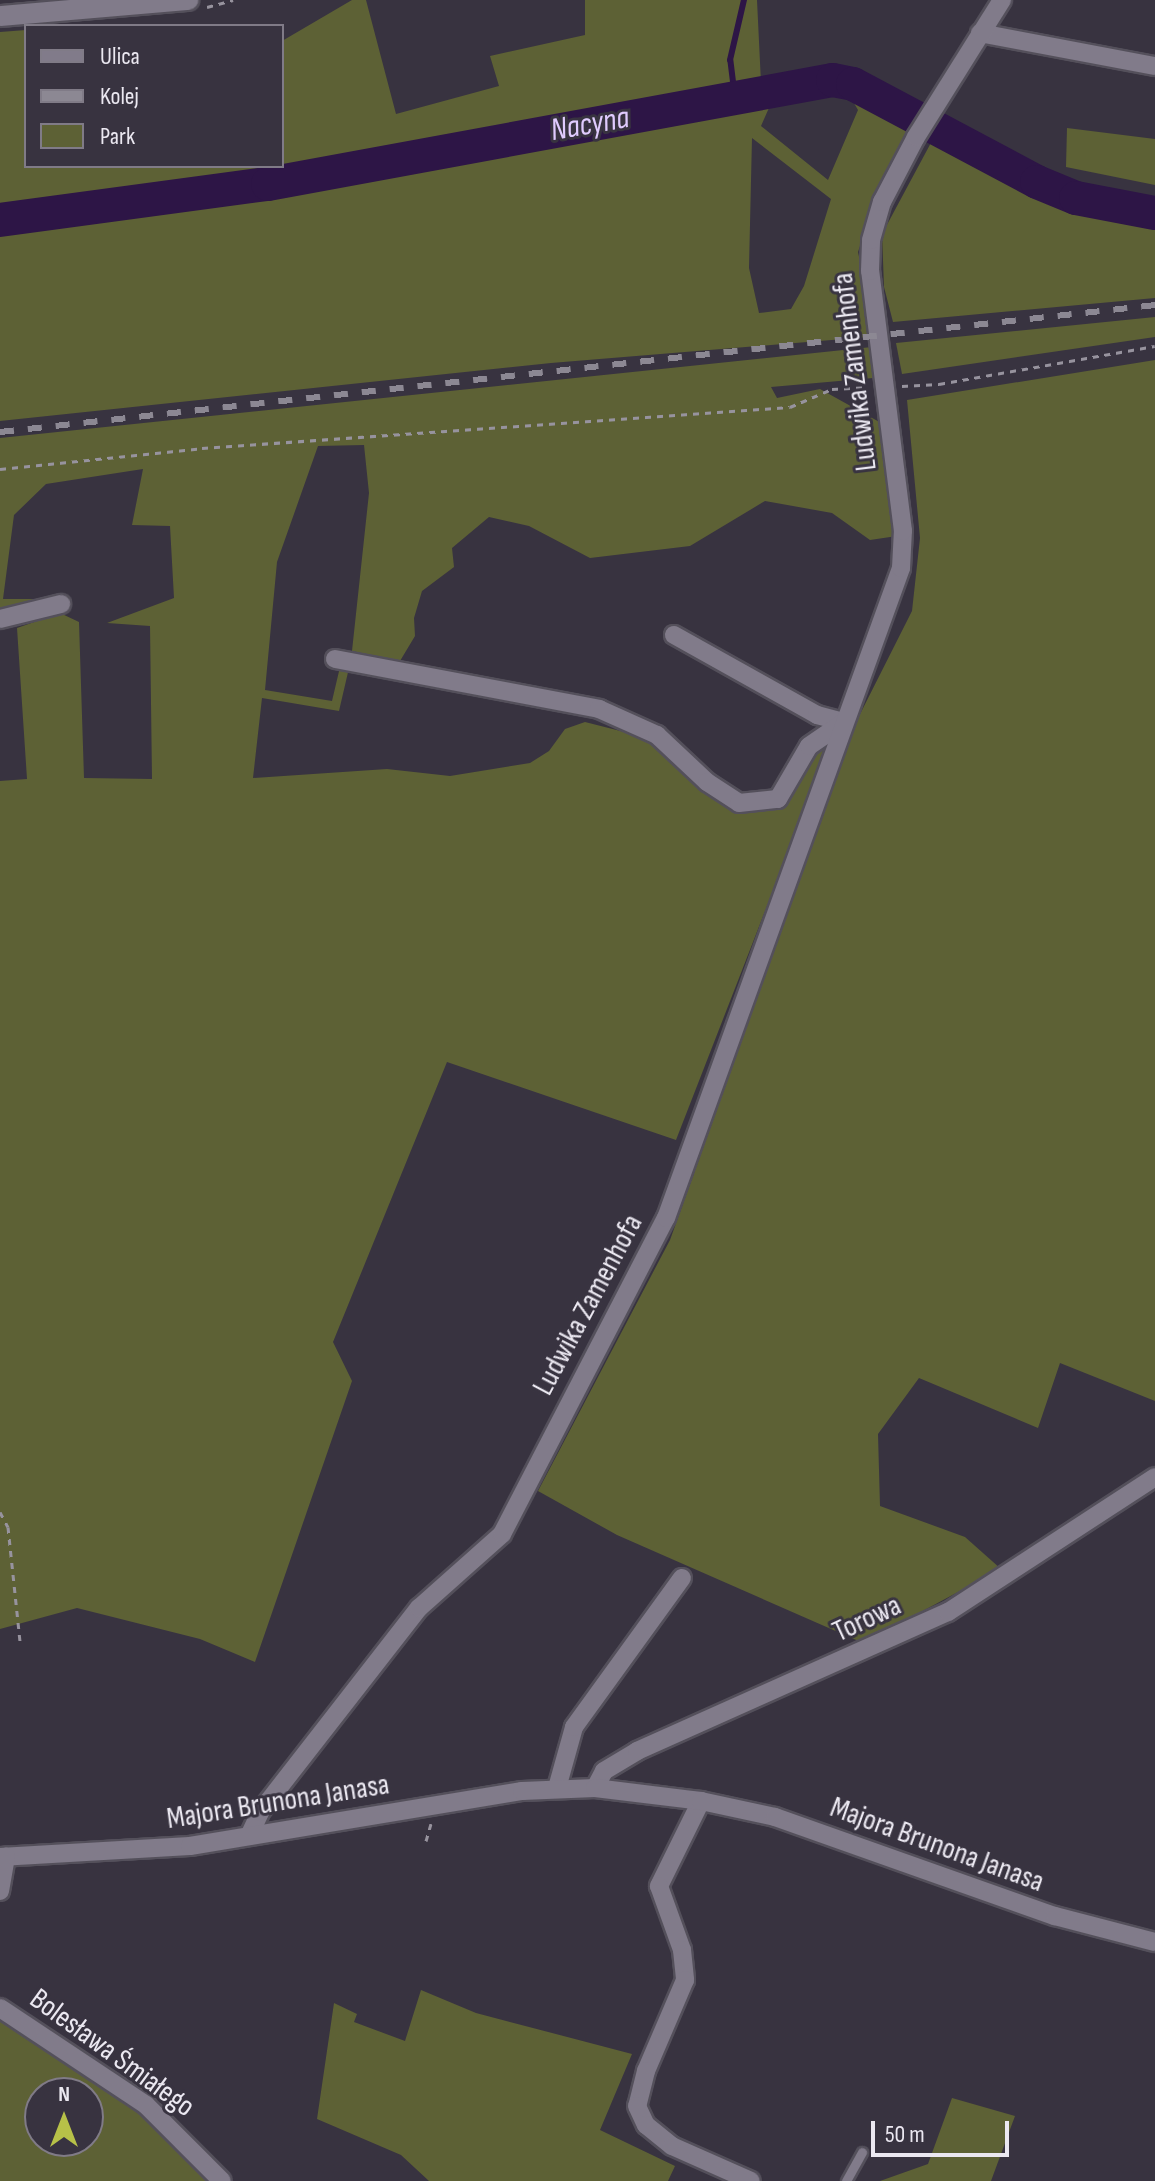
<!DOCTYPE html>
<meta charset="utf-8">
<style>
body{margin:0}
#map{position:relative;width:1155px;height:2181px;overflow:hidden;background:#383340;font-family:"Sofia Sans Condensed",sans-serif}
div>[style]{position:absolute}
.green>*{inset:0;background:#5d6135}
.stream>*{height:6px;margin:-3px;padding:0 3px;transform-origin:3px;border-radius:3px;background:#2d1546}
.river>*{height:34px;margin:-17px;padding:0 17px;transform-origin:17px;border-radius:17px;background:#2d1546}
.path>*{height:3px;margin-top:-1.5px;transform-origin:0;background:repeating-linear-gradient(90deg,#97939e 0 6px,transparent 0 12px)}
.roads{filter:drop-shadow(2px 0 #54505b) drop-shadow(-2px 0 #54505b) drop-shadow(0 2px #54505b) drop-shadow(0 -2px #54505b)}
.service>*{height:9px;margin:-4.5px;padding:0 4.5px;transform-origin:4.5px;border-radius:4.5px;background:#817b8a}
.minor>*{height:18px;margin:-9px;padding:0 9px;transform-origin:9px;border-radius:9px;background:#817b8a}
.tertiary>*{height:20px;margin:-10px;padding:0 10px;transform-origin:10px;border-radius:10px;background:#817b8a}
.rail>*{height:6px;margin-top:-3px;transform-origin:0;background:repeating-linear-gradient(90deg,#8c8893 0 14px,transparent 0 28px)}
span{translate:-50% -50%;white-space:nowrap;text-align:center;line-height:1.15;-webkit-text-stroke:6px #383340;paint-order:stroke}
.street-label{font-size:30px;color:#ebe8f1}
.water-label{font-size:32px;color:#e0cbfe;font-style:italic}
.legend{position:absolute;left:24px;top:24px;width:260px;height:144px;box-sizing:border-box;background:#383340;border:2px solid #807b87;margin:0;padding:10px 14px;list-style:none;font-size:24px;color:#ebe8f1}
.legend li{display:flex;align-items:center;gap:16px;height:40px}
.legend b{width:40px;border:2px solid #807b87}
.north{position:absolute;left:24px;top:2077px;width:80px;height:80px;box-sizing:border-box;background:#383340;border:2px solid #807b87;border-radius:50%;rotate:0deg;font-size:22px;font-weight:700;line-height:32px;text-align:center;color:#ebe8f1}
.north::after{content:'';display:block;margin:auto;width:28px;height:36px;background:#b7c148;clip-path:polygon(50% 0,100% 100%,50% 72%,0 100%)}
.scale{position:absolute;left:871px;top:2121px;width:138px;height:36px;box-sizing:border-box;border:4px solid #ebe8f1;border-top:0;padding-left:10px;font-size:24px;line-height:28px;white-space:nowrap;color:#ebe8f1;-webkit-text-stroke:6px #383340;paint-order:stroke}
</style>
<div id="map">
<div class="green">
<div style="clip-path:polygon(352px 0,366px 0,396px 114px,499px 86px,490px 56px,585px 35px,585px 0,757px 0,761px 83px,242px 180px,0 215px,0 32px,26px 30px,26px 166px,282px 166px,282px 41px)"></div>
<div style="clip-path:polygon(evenodd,838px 84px,848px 96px,834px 92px,772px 101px,761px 126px,828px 180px,858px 110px,844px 86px,915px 123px,873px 207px,858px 252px,870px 307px,868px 337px,551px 363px,0 421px,0 225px,261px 190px,838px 84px,752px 138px,831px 199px,804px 286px,791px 309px,759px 313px,749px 268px,752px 138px)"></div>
<div style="clip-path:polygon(1067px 128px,1155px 139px,1155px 185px,1066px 167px)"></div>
<div style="clip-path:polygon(933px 139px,1053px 205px,1155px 222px,1155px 298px,893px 322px,884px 287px,882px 234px)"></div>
<div style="clip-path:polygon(1155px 317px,1155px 337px,902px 374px,896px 343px)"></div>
<div style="clip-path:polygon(872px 347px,873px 378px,771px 387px,777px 398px,820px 389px,883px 424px,897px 536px,870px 540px,832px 513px,765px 501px,690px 546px,590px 558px,529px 526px,489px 517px,452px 548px,454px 567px,422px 591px,414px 618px,415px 636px,400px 661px,352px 651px,369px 493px,364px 445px,318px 446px,277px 562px,265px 690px,332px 701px,340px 667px,349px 668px,339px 711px,262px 698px,253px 778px,387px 769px,450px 776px,530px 763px,549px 751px,565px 729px,585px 722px,656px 740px,733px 808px,768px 811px,823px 743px,826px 757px,796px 848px,790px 847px,676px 1140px,447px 1062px,333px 1342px,352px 1381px,255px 1662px,200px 1639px,77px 1608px,0 1629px,0 781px,27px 779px,17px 628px,60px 613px,79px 622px,84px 778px,152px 779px,150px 626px,107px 623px,174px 598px,170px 526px,132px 525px,143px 469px,46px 484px,14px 515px,3px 599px,46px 599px,0 612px,0 438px)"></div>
<div style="clip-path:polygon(1155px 360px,1155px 1401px,1060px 1363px,1038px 1428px,919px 1378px,878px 1434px,880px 1506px,965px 1537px,1001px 1569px,863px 1643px,617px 1535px,538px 1491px,670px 1240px,855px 724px,912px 611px,920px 538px,907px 400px)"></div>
<div style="clip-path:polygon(421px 1990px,476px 2013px,632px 2054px,600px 2130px,675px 2166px,668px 2181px,429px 2181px,401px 2155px,317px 2119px,334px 2003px,357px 2014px,354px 2022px,405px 2041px)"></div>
<div style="clip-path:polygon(evenodd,0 2015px,87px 2079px,137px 2107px,215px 2181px,0 2181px,0 2015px,40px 2093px,88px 2093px,88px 2141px,40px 2141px,40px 2093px)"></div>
<div style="clip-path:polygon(952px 2098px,1015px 2116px,991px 2181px,880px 2181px,928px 2164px)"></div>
</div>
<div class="stream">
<div style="left:735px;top:98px;width:38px;rotate:-97deg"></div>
<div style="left:730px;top:60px;width:62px;rotate:-76.9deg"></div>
</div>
<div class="river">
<div style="left:0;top:220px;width:270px;rotate:-7.7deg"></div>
<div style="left:268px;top:184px;width:574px;rotate:-10.43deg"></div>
<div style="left:833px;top:80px;width:20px;rotate:11deg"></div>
<div style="left:853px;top:84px;width:208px;rotate:28deg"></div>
<div style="left:1037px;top:182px;width:42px;rotate:22.3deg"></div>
<div style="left:1076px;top:198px;width:80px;rotate:10.8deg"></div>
</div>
<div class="path">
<div style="left:207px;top:7px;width:27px;rotate:-15deg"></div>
<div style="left:902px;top:386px;width:37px;rotate:-3deg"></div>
<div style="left:939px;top:384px;width:219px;rotate:-10deg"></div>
<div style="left:0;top:469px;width:203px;rotate:-5.9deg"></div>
<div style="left:202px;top:448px;width:589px;rotate:-3.99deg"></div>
<div style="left:790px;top:407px;width:46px;rotate:-23.2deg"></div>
<div style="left:832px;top:389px;width:34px;rotate:-3deg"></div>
<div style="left:0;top:1512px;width:17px;rotate:62deg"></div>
<div style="left:8px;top:1527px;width:116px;rotate:84deg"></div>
<div style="left:426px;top:1841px;width:18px;rotate:-74deg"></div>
</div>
<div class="roads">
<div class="service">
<div style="left:846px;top:2181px;width:33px;rotate:-61deg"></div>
</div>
<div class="minor">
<div style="left:980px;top:33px;width:178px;rotate:10.7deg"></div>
<div style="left:0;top:619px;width:63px;rotate:-13.8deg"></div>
<div style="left:674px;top:635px;width:164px;rotate:29.2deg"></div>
<div style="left:817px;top:715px;width:28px;rotate:15deg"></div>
<div style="left:335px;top:659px;width:269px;rotate:10.7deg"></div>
<div style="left:599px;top:709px;width:64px;rotate:24.1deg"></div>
<div style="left:657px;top:735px;width:69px;rotate:43.2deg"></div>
<div style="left:707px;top:782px;width:38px;rotate:33deg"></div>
<div style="left:739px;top:803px;width:39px;rotate:-6deg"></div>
<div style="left:778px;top:799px;width:61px;rotate:-59.7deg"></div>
<div style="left:809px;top:746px;width:42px;rotate:-34.4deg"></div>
<div style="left:557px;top:1788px;width:63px;rotate:-74.4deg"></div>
<div style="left:574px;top:1727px;width:184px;rotate:-54.1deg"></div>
<div style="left:595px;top:1788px;width:19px;rotate:-62deg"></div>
<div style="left:604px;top:1771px;width:39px;rotate:-31deg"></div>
<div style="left:637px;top:1751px;width:341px;rotate:-24.1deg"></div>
<div style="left:948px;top:1612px;width:247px;rotate:-33.1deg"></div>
<div style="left:701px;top:1801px;width:95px;rotate:116.3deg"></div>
<div style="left:659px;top:1886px;width:68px;rotate:70.2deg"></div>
<div style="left:682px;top:1950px;width:30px;rotate:84deg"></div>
<div style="left:685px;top:1980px;width:99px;rotate:113.2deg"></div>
<div style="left:646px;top:2071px;width:36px;rotate:104deg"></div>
<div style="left:637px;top:2106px;width:21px;rotate:65deg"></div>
<div style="left:646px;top:2125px;width:33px;rotate:39deg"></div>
<div style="left:672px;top:2146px;width:86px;rotate:23.9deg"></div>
<div style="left:249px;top:1836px;width:26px;rotate:-65deg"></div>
<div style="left:260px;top:1812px;width:259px;rotate:-52.1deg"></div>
<div style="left:419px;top:1608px;width:111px;rotate:-41.7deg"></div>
<div style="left:502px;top:1534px;width:356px;rotate:-62.6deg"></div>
<div style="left:666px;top:1218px;width:691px;rotate:-70.12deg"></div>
<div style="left:901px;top:568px;width:37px;rotate:-87deg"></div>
<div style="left:903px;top:531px;width:262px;rotate:-97.2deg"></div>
<div style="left:870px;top:271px;width:31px;rotate:-88deg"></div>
<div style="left:871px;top:240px;width:40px;rotate:-74deg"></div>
<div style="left:882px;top:202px;width:73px;rotate:-62.4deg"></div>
<div style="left:916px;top:137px;width:162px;rotate:-57.9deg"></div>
<div style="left:0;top:1857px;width:190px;rotate:-3.3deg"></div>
<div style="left:190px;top:1846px;width:337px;rotate:-9.4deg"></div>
<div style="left:522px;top:1791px;width:73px;rotate:-2.4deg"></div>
<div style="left:595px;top:1788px;width:107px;rotate:7deg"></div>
<div style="left:701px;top:1801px;width:76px;rotate:12.2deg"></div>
<div style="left:775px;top:1817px;width:297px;rotate:19.5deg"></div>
<div style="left:1055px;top:1916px;width:103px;rotate:14.6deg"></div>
<div style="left:0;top:1891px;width:35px;rotate:-80deg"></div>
<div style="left:0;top:2008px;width:175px;rotate:33.6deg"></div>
<div style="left:146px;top:2105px;width:107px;rotate:45deg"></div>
</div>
<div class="tertiary">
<div style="left:0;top:16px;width:189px;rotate:-4.9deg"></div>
</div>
</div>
<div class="rail">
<div style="left:0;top:432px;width:1162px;rotate:-6.27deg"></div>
</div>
<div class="street-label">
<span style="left:855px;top:372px;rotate:-97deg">Ludwika Zamenhofa</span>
<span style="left:588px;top:1305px;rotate:-62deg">Ludwika Zamenhofa</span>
<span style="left:867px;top:1619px;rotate:-25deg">Torowa</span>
<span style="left:278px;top:1802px;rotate:-9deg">Majora Brunona Janasa</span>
<span style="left:937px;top:1845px;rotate:20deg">Majora Brunona Janasa</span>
<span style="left:112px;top:2053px;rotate:36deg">Bolesława Śmiałego</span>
</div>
<div class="water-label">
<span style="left:590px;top:125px;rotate:-10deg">Nacyna</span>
</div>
<ul class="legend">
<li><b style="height:10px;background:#817b8a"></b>Ulica</li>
<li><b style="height:10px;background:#8c8893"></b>Kolej</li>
<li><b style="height:22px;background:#5d6135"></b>Park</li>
</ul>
<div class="north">N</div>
<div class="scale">50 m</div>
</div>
